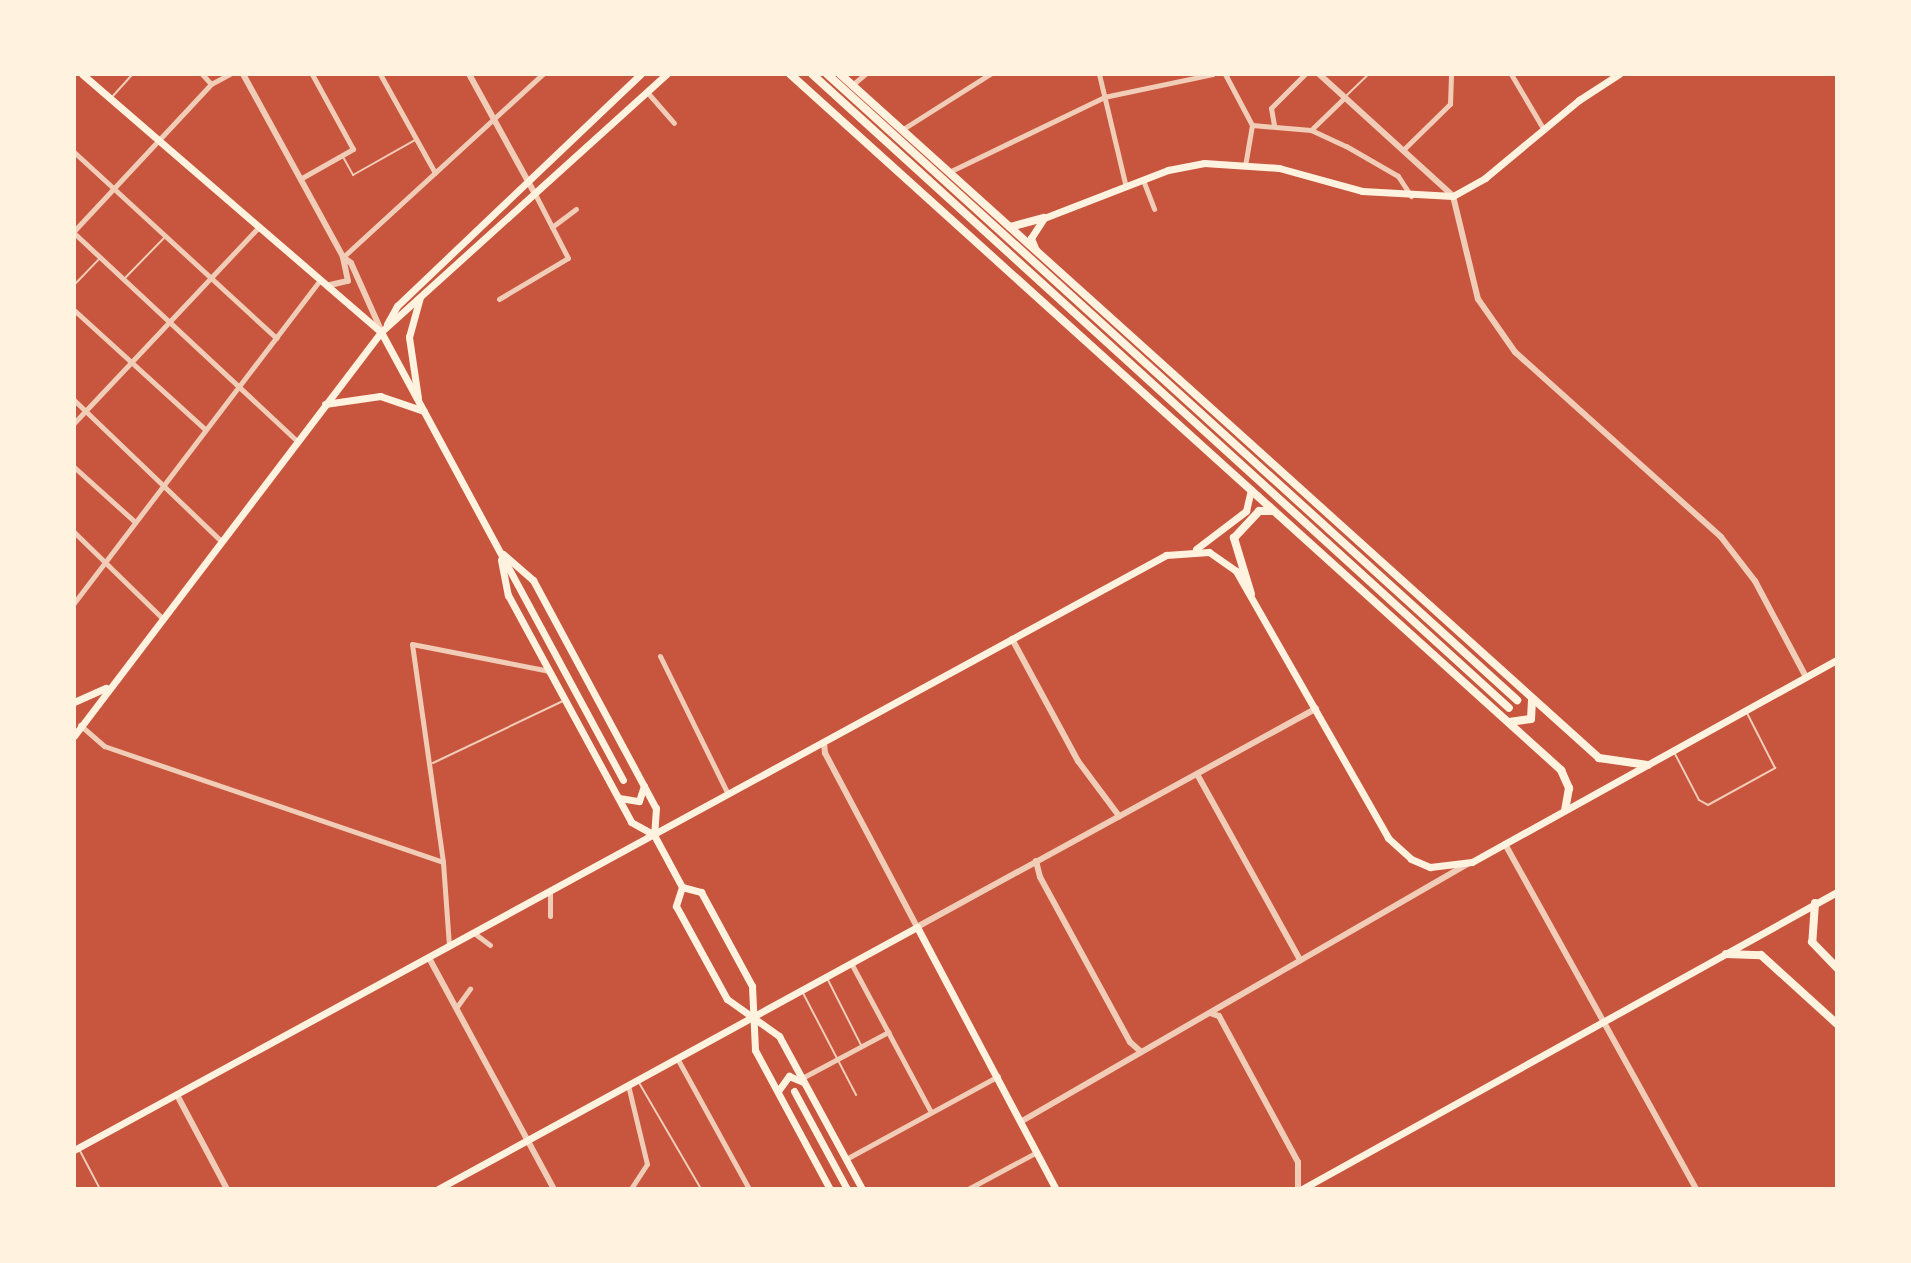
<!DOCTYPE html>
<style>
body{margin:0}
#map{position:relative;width:1911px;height:1263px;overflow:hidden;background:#c8553d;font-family:"Source Sans 3",sans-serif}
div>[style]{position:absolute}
.service>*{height:2px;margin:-1px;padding:0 1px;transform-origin:1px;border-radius:1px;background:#f1ccb7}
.minor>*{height:5px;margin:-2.5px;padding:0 2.5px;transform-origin:2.5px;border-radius:2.5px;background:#f1ccb7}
.tertiary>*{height:6px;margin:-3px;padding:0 3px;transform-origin:3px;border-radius:3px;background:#f1ccb7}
.secondary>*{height:7px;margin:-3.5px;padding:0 3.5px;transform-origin:3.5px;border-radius:3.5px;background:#fff3e0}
.primary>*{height:8px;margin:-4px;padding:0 4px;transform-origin:4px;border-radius:4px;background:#fff3e0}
span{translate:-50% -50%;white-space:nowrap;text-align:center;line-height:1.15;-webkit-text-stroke:8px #fff3e0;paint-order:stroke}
.frame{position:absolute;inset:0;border:76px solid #fff3e0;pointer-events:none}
</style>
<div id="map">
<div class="service">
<div style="left:1346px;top:96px;width:32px;rotate:-44deg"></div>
<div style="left:112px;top:97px;width:31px;rotate:-48deg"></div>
<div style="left:342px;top:155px;width:23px;rotate:61deg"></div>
<div style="left:353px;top:175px;width:71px;rotate:-29.4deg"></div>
<div style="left:124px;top:279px;width:57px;rotate:-45.7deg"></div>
<div style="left:74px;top:285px;width:36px;rotate:-46deg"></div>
<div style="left:1674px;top:752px;width:54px;rotate:62.5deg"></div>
<div style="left:1699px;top:800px;width:10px;rotate:29deg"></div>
<div style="left:1708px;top:805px;width:77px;rotate:-28.9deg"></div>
<div style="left:1775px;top:768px;width:64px;rotate:-117deg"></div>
<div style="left:433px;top:763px;width:144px;rotate:-25.5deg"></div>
<div style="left:828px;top:980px;width:73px;rotate:63.1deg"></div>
<div style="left:803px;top:993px;width:115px;rotate:62.5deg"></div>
<div style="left:638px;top:1081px;width:123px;rotate:59.7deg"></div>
<div style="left:79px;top:1149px;width:45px;rotate:62.3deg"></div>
</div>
<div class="minor">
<div style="left:202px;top:74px;width:13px;rotate:48deg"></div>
<div style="left:380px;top:74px;width:113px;rotate:60.9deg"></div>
<div style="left:1099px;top:74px;width:116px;rotate:76.6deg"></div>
<div style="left:1225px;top:74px;width:58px;rotate:62.1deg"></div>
<div style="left:1252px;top:125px;width:42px;rotate:99.7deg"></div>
<div style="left:1511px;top:74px;width:65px;rotate:59.5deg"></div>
<div style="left:852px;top:85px;width:17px;rotate:-40deg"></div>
<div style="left:647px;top:92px;width:41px;rotate:48.9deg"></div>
<div style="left:1252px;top:125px;width:59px;rotate:4.8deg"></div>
<div style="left:1311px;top:130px;width:38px;rotate:25deg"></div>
<div style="left:1346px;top:146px;width:60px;rotate:30deg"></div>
<div style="left:1398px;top:176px;width:24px;rotate:57deg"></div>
<div style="left:1274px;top:125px;width:17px;rotate:-100deg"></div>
<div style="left:1271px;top:108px;width:48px;rotate:-45deg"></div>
<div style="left:903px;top:129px;width:103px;rotate:-32.3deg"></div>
<div style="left:1311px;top:130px;width:47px;rotate:-44.1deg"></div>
<div style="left:1403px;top:150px;width:66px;rotate:-44.4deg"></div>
<div style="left:1450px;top:104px;width:30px;rotate:-88deg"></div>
<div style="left:74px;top:152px;width:275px;rotate:42.6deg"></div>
<div style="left:949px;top:172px;width:172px;rotate:-25.8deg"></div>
<div style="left:1104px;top:97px;width:111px;rotate:-11.9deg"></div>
<div style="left:300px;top:179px;width:61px;rotate:-29.5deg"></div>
<div style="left:353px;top:149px;width:85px;rotate:-118.7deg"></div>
<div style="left:1143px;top:180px;width:31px;rotate:69deg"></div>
<div style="left:552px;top:227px;width:30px;rotate:-37deg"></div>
<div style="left:74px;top:231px;width:201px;rotate:-47deg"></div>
<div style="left:211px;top:84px;width:21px;rotate:-28deg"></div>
<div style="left:74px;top:233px;width:302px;rotate:43deg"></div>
<div style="left:343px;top:257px;width:271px;rotate:-42.5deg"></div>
<div style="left:499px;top:299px;width:80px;rotate:-30.7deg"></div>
<div style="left:568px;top:258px;width:72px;rotate:-117.3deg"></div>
<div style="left:74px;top:310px;width:177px;rotate:42.3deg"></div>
<div style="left:74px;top:400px;width:201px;rotate:43.8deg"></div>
<div style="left:74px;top:423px;width:267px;rotate:-46.7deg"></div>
<div style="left:74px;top:467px;width:82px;rotate:42deg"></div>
<div style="left:74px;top:532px;width:122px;rotate:44.3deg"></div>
<div style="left:74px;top:603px;width:406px;rotate:-52.7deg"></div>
<div style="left:660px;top:656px;width:154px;rotate:63.8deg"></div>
<div style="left:80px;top:725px;width:32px;rotate:41deg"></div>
<div style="left:104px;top:746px;width:358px;rotate:18.9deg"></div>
<div style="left:550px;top:891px;width:25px;rotate:90deg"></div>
<div style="left:474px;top:933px;width:20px;rotate:37deg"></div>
<div style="left:449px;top:946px;width:84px;rotate:-94.1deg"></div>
<div style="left:443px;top:862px;width:220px;rotate:-98.1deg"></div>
<div style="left:412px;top:644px;width:140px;rotate:11.1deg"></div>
<div style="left:851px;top:963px;width:169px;rotate:61.8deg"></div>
<div style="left:456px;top:1008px;width:24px;rotate:-54deg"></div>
<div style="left:677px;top:1058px;width:149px;rotate:61.2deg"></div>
<div style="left:802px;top:1078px;width:98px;rotate:-28.1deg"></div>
<div style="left:628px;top:1085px;width:81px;rotate:76.5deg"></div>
<div style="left:647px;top:1164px;width:30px;rotate:123deg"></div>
<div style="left:846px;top:1159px;width:173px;rotate:-28.6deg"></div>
<div style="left:968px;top:1189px;width:78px;rotate:-28.2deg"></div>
</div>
<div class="tertiary">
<div style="left:243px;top:74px;width:209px;rotate:61.3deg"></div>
<div style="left:343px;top:257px;width:10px;rotate:37deg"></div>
<div style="left:351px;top:263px;width:73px;rotate:65.9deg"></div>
<div style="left:469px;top:74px;width:137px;rotate:61.2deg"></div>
<div style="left:1319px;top:74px;width:181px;rotate:42.3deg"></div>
<div style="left:1453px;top:196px;width:106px;rotate:76.4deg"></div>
<div style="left:1478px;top:299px;width:65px;rotate:55.1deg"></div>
<div style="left:1515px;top:352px;width:277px;rotate:41.9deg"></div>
<div style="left:1721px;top:537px;width:56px;rotate:52.3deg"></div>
<div style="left:1755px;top:581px;width:109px;rotate:62deg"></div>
<div style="left:330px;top:285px;width:18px;rotate:-13deg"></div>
<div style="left:348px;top:281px;width:25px;rotate:-102deg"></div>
<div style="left:1012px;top:639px;width:139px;rotate:61.6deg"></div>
<div style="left:1078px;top:761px;width:69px;rotate:53.3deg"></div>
<div style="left:824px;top:742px;width:11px;rotate:85deg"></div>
<div style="left:825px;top:753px;width:197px;rotate:62.1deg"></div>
<div style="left:917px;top:927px;width:455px;rotate:-28.7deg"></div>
<div style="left:1197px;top:774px;width:213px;rotate:61deg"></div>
<div style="left:1505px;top:844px;width:394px;rotate:61deg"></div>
<div style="left:1036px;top:861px;width:16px;rotate:76deg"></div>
<div style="left:1040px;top:877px;width:188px;rotate:61.4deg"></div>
<div style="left:1130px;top:1042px;width:15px;rotate:42deg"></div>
<div style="left:429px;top:958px;width:263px;rotate:61.6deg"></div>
<div style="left:1210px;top:1013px;width:9px;rotate:18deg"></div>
<div style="left:1219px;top:1016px;width:166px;rotate:61.6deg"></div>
<div style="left:1298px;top:1162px;width:27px;rotate:90deg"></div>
<div style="left:177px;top:1095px;width:106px;rotate:62deg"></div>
<div style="left:1022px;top:1121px;width:516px;rotate:-29.99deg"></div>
</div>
<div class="secondary">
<div style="left:82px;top:74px;width:395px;rotate:40.8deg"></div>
<div style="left:381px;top:332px;width:509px;rotate:61.62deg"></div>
<div style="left:1036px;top:250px;width:13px;rotate:-113deg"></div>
<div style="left:1031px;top:238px;width:24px;rotate:-57deg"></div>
<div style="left:1044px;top:218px;width:133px;rotate:-21.2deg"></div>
<div style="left:1168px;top:170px;width:37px;rotate:-11deg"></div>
<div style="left:1204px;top:163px;width:75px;rotate:3.8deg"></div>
<div style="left:1279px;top:168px;width:86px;rotate:15.5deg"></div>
<div style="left:1362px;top:191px;width:91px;rotate:3.1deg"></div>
<div style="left:1453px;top:196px;width:37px;rotate:-29deg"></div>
<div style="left:1485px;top:178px;width:122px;rotate:-39.7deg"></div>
<div style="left:1579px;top:100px;width:48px;rotate:-33deg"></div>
<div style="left:387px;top:324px;width:21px;rotate:-61deg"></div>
<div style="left:397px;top:306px;width:337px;rotate:-43.6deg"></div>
<div style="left:418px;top:398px;width:62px;rotate:-98.4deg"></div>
<div style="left:409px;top:337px;width:41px;rotate:-74.6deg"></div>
<div style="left:325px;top:404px;width:56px;rotate:-8.3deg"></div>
<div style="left:380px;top:396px;width:46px;rotate:18.8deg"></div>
<div style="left:1196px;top:549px;width:63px;rotate:-37.2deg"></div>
<div style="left:1246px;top:511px;width:22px;rotate:-77deg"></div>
<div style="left:503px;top:554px;width:40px;rotate:41deg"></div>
<div style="left:533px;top:580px;width:259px;rotate:61.7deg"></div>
<div style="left:656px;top:808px;width:27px;rotate:94deg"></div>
<div style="left:501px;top:560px;width:36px;rotate:79deg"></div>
<div style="left:508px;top:595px;width:258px;rotate:61.5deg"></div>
<div style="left:631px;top:822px;width:26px;rotate:29deg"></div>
<div style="left:654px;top:835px;width:59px;rotate:61.7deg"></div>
<div style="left:682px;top:887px;width:20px;rotate:108deg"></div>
<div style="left:676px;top:906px;width:106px;rotate:61.3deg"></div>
<div style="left:727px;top:999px;width:64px;rotate:35.4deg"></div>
<div style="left:779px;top:1036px;width:174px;rotate:61.5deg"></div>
<div style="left:74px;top:702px;width:35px;rotate:-24deg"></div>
<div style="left:74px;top:736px;width:507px;rotate:-52.77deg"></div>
<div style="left:381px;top:332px;width:385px;rotate:-42.1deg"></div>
<div style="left:619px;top:798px;width:20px;rotate:9deg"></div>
<div style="left:639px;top:801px;width:16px;rotate:-72deg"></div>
<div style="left:682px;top:887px;width:20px;rotate:15deg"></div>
<div style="left:701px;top:892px;width:107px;rotate:61.5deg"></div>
<div style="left:752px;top:986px;width:64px;rotate:87.3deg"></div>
<div style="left:755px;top:1050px;width:158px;rotate:61.7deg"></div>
<div style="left:778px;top:1091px;width:19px;rotate:-54deg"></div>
<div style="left:789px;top:1076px;width:15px;rotate:23deg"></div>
<div style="left:794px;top:1091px;width:111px;rotate:61.6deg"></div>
<div style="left:74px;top:1150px;width:1244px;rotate:-28.58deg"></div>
<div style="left:1166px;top:555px;width:43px;rotate:-4deg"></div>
<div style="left:1209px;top:552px;width:33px;rotate:35deg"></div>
<div style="left:1236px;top:571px;width:307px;rotate:60.3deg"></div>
<div style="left:1388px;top:838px;width:31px;rotate:42deg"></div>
<div style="left:1411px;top:859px;width:21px;rotate:23deg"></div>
<div style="left:1430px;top:867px;width:42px;rotate:-6.8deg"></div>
<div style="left:1472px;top:862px;width:417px;rotate:-29deg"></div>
<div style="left:438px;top:1189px;width:546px;rotate:-28.68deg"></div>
<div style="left:917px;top:927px;width:297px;rotate:62.1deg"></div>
<div style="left:1302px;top:1189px;width:612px;rotate:-29.04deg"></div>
</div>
<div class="primary">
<div style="left:790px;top:74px;width:1039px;rotate:42.07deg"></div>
<div style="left:1561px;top:770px;width:20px;rotate:66deg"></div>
<div style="left:1569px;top:788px;width:22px;rotate:100deg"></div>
<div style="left:812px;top:74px;width:942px;rotate:42.29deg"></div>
<div style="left:827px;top:74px;width:932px;rotate:42.22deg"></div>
<div style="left:840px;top:74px;width:1022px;rotate:42.02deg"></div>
<div style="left:1599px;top:758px;width:49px;rotate:8.3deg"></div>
<div style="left:1010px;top:227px;width:35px;rotate:-15deg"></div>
<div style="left:1251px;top:594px;width:59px;rotate:-106.9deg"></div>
<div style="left:1234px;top:538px;width:37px;rotate:-47deg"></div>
<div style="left:1259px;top:511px;width:12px"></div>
<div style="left:1509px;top:722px;width:22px;rotate:-8deg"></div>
<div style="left:1531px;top:719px;width:20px;rotate:-87deg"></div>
<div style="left:1815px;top:903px;width:39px;rotate:94deg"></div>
<div style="left:1812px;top:942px;width:36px;rotate:46deg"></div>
<div style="left:1726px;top:954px;width:35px;rotate:2deg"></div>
<div style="left:1761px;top:955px;width:103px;rotate:42.2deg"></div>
</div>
<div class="frame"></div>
</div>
